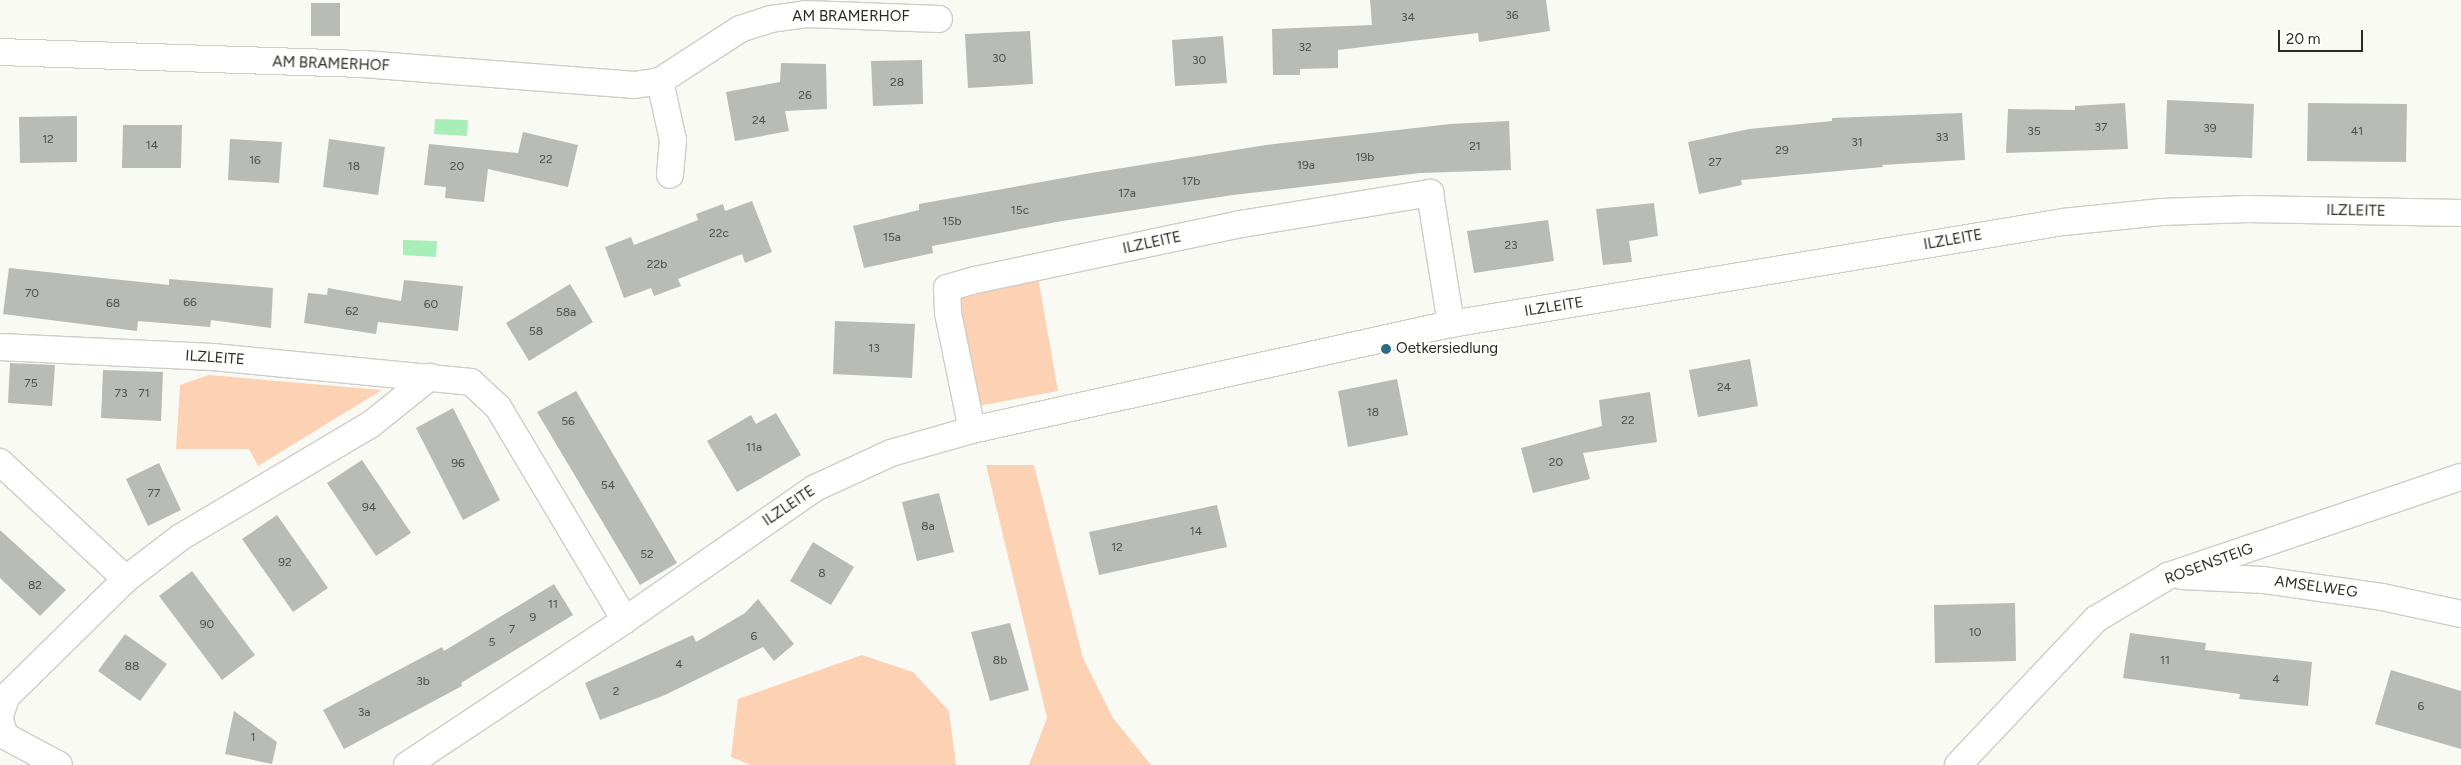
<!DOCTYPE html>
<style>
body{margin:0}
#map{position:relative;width:2461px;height:765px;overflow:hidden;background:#fafaf4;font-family:Figtree,sans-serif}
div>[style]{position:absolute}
.green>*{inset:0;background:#fdd1b4}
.water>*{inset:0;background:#a7eeb9}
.building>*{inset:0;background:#b9bbb6}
.roads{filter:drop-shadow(1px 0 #cecdc8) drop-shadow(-1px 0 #cecdc8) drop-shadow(0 1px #cecdc8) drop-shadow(0 -1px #cecdc8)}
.minor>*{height:26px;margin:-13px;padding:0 13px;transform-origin:13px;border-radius:13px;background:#fff}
.dots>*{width:14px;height:14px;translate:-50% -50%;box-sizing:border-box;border:2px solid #fffffe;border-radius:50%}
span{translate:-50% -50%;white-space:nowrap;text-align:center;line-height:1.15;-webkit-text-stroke:4.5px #fffffe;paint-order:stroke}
.number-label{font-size:12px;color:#4e4e4b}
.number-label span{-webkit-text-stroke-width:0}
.street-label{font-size:15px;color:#2a2a27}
.poi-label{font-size:15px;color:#2a2a27}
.left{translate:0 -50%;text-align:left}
.scale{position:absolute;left:2278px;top:30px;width:85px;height:22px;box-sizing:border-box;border:2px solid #2a2a27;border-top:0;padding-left:6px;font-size:15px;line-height:18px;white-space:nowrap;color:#2a2a27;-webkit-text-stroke:4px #fffffe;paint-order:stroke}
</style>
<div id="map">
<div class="green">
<div style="clip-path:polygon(1038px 277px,1058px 391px,979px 406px,958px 291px)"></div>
<div style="clip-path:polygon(209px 375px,382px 390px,258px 466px,249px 449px,176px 449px,180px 385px)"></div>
<div style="clip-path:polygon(986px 465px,1034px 465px,1083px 658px,1113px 718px,1151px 765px,1029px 765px,1047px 718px)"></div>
<div style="clip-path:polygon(862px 655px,913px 672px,949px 711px,956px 765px,751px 765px,731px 757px,738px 699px)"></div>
</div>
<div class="water">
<div style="clip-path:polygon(435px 119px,468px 120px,467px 136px,434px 134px)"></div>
<div style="clip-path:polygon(403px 240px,437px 241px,436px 257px,403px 255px)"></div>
</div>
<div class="building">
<div style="clip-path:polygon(1370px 0,1546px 0,1550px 31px,1479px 42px,1478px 33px,1338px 50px,1338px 68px,1300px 69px,1300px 75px,1273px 75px,1272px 29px,1372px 25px)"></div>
<div style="clip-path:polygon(311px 3px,340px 3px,340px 36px,311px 36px)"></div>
<div style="clip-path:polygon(1030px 31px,1033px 84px,968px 88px,965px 34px)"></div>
<div style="clip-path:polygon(1223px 36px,1227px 83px,1175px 86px,1172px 40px)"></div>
<div style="clip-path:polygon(922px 60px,923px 104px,873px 106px,871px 61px)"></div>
<div style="clip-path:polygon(781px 63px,826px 64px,827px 109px,785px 111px,789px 131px,735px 141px,726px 92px,780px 82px)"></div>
<div style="clip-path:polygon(2167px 100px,2254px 104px,2252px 158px,2165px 154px)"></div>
<div style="clip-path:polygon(2125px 103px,2128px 149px,2006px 153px,2008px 109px,2075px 110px,2075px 106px)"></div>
<div style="clip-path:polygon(2308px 103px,2407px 104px,2406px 162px,2307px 161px)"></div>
<div style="clip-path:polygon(1962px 113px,1965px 160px,1882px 165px,1883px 167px,1741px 180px,1742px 185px,1699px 194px,1688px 142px,1749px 129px,1832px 121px,1832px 118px)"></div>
<div style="clip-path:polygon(77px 116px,77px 162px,20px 163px,19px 117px)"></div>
<div style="clip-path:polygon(1509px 121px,1511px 170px,1420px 173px,1233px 195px,1062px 221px,932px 246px,933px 253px,864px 268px,853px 226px,919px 210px,919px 204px,1091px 173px,1266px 145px,1450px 124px)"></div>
<div style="clip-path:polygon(123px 125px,182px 125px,181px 168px,122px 168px)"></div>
<div style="clip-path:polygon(523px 132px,578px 145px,568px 187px,488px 169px,484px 202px,445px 198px,446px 187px,424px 185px,429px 144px,518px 153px)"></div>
<div style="clip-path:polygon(230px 139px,282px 142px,279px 183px,228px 180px)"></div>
<div style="clip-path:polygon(329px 139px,385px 147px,378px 195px,323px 187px)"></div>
<div style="clip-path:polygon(752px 201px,772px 252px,745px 263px,742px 254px,678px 279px,681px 286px,654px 296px,651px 288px,624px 298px,605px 247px,631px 237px,634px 245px,698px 220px,696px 214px,723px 204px,725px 211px)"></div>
<div style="clip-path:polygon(1654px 203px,1658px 236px,1629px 241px,1632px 262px,1603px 265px,1596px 209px)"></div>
<div style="clip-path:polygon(1548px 220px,1554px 261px,1474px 273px,1467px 231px)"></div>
<div style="clip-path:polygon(9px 268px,169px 285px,169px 279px,273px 288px,271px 328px,211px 320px,210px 327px,138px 321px,137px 331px,3px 314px)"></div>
<div style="clip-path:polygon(404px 280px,463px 286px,458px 331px,378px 322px,376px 334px,304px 323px,308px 293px,327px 295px,328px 288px,401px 301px)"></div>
<div style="clip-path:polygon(570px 284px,593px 322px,529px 361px,506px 323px)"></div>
<div style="clip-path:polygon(835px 321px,915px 324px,912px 378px,833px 374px)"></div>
<div style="clip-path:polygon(1750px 359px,1758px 406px,1698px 417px,1689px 370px)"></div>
<div style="clip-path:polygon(10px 363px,55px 365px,52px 406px,8px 403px)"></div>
<div style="clip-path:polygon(103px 370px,163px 372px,161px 421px,101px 418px)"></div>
<div style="clip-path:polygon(1397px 379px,1408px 435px,1348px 447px,1338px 391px)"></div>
<div style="clip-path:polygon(576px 391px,677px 563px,640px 585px,537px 412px)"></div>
<div style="clip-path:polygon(1650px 392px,1657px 442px,1583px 453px,1590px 479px,1533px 493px,1521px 448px,1602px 426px,1599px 400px)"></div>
<div style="clip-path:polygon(453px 408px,500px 500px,463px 520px,416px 428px)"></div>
<div style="clip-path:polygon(776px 413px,801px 455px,737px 492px,707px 441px,751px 415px,756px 424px)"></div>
<div style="clip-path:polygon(362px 460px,411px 533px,376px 556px,327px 483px)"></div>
<div style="clip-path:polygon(159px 463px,181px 510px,148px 526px,126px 479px)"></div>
<div style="clip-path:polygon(939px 493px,954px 552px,917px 561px,902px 502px)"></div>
<div style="clip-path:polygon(1217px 505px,1227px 547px,1099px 575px,1089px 532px)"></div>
<div style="clip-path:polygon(277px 515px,328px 588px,293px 612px,242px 539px)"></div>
<div style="clip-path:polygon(0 530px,66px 590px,40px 616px,0 578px)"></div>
<div style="clip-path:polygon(813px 542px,854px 567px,831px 605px,790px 581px)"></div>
<div style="clip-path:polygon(192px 571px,255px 655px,222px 680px,159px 596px)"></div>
<div style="clip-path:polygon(554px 584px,573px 615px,461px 683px,462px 686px,344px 749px,323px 710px,442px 647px,444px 651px)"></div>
<div style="clip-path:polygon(758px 599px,794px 644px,774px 661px,763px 647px,665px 695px,600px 720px,585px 683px,693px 635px,696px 642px,745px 613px)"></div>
<div style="clip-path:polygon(2015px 603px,2016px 661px,1935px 663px,1934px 605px)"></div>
<div style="clip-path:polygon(1010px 623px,1029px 690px,990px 701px,971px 632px)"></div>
<div style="clip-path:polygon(2130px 633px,2206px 643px,2205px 650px,2312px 662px,2308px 706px,2239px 699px,2240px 694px,2123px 678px)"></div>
<div style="clip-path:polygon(125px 634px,167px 664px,140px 701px,98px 671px)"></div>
<div style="clip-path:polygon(2391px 670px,2461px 691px,2461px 749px,2375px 724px)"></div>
<div style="clip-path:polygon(234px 711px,277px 742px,272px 764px,225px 754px)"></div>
</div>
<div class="roads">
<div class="minor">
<div style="left:0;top:52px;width:363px;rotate:1.9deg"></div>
<div style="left:363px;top:64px;width:273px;rotate:4.4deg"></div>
<div style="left:635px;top:85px;width:25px;rotate:-9deg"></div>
<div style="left:660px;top:81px;width:95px;rotate:-33deg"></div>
<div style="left:740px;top:29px;width:33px;rotate:-18deg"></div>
<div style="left:771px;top:19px;width:34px;rotate:-8deg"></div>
<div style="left:805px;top:14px;width:134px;rotate:2.1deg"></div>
<div style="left:660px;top:81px;width:60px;rotate:77.6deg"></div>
<div style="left:673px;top:140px;width:35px;rotate:95deg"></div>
<div style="left:0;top:347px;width:213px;rotate:2.7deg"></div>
<div style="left:213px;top:357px;width:259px;rotate:5.5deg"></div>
<div style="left:471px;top:382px;width:37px;rotate:43deg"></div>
<div style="left:498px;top:407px;width:248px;rotate:59.2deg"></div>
<div style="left:972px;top:430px;width:119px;rotate:-101.6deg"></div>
<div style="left:948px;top:313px;width:25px;rotate:-92deg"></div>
<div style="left:947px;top:288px;width:29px;rotate:-16deg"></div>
<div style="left:975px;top:280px;width:272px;rotate:-11.9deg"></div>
<div style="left:1241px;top:224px;width:192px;rotate:-9.3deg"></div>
<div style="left:1430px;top:193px;width:133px;rotate:80.9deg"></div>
<div style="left:0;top:462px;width:172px;rotate:42.9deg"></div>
<div style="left:2182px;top:576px;width:81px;rotate:2.8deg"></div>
<div style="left:2263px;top:580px;width:120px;rotate:8.1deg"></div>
<div style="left:2382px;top:597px;width:81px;rotate:12.1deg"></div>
<div style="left:0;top:716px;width:20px;rotate:-72deg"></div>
<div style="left:6px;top:697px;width:168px;rotate:-44.5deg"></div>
<div style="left:126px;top:579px;width:69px;rotate:-37.4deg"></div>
<div style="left:181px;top:537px;width:220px;rotate:-30.7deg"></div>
<div style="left:370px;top:425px;width:77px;rotate:-38.7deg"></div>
<div style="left:0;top:720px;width:17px;rotate:73deg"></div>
<div style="left:5px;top:736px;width:61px;rotate:28.2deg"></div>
<div style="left:407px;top:765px;width:262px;rotate:-33.6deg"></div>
<div style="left:625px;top:620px;width:231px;rotate:-34.8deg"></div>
<div style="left:815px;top:488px;width:84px;rotate:-24.7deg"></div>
<div style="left:891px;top:453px;width:84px;rotate:-15.9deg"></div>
<div style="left:972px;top:430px;width:491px;rotate:-12.5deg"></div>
<div style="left:1451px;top:324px;width:620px;rotate:-9.46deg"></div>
<div style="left:2063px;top:222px;width:99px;rotate:-5.8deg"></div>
<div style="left:2161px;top:212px;width:87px;rotate:-2deg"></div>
<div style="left:2248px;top:209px;width:213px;rotate:1.1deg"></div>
<div style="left:1958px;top:765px;width:201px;rotate:-46.6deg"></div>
<div style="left:2096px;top:619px;width:84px;rotate:-30.8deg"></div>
<div style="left:2168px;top:576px;width:309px;rotate:-18.7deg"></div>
</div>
</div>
<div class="dots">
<div style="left:1386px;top:349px;background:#2d6c81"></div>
</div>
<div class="number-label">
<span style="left:1512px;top:16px">36</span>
<span style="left:1408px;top:18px">34</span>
<span style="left:1305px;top:48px">32</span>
<span style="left:999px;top:59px">30</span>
<span style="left:1199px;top:61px">30</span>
<span style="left:897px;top:83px">28</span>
<span style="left:805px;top:96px">26</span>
<span style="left:759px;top:121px">24</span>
<span style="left:2101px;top:128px">37</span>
<span style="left:2210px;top:129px">39</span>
<span style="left:2034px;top:132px">35</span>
<span style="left:2357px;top:132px">41</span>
<span style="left:1942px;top:138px">33</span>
<span style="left:48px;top:140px">12</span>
<span style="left:1857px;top:143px">31</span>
<span style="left:152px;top:146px">14</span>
<span style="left:1475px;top:147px">21</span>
<span style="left:1782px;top:151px">29</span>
<span style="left:1365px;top:158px">19b</span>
<span style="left:546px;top:160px">22</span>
<span style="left:255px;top:161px">16</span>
<span style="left:1715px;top:163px">27</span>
<span style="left:1306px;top:166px">19a</span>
<span style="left:354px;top:167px">18</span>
<span style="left:457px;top:167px">20</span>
<span style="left:1191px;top:182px">17b</span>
<span style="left:1127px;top:194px">17a</span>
<span style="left:1020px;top:211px">15c</span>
<span style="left:952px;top:222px">15b</span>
<span style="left:719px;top:234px">22c</span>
<span style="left:892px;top:238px">15a</span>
<span style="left:1511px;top:246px">23</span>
<span style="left:657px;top:265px">22b</span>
<span style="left:32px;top:294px">70</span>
<span style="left:190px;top:303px">66</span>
<span style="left:113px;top:304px">68</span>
<span style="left:431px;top:305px">60</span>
<span style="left:352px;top:312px">62</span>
<span style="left:566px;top:313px">58a</span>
<span style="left:536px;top:332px">58</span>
<span style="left:874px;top:349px">13</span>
<span style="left:31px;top:384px">75</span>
<span style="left:1724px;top:388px">24</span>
<span style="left:121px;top:394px">73</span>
<span style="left:144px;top:394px">71</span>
<span style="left:1373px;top:413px">18</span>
<span style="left:1628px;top:421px">22</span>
<span style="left:568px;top:422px">56</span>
<span style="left:754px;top:448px">11a</span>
<span style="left:1556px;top:463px">20</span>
<span style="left:458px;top:464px">96</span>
<span style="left:608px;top:486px">54</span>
<span style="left:154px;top:494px">77</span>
<span style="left:369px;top:508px">94</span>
<span style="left:928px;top:527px">8a</span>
<span style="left:1196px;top:532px">14</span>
<span style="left:1117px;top:548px">12</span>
<span style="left:647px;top:555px">52</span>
<span style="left:285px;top:563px">92</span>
<span style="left:822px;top:574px">8</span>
<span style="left:35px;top:586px">82</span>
<span style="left:553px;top:605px">11</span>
<span style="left:533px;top:618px">9</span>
<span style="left:207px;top:625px">90</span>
<span style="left:512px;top:630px">7</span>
<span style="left:1975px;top:633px">10</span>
<span style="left:754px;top:637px">6</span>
<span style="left:492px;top:643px">5</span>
<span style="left:1000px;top:661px">8b</span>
<span style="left:2165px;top:661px">11</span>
<span style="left:679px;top:665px">4</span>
<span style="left:132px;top:667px">88</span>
<span style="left:2276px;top:680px">4</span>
<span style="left:423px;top:682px">3b</span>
<span style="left:616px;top:692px">2</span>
<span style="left:2421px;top:707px">6</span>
<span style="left:364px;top:713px">3a</span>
<span style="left:253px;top:738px">1</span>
</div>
<div class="street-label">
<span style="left:851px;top:17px">AM BRAMERHOF</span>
<span style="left:331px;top:64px;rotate:2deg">AM BRAMERHOF</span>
<span style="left:2356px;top:211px;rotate:1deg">ILZLEITE</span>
<span style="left:1953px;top:240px;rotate:-10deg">ILZLEITE</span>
<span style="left:1152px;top:243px;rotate:-12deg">ILZLEITE</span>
<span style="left:1554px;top:307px;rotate:-9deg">ILZLEITE</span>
<span style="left:215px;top:358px;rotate:4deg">ILZLEITE</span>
<span style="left:789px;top:506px;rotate:-34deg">ILZLEITE</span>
<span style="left:2209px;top:564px;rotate:-20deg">ROSENSTEIG</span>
<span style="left:2316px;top:587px;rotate:8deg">AMSELWEG</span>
</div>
<div class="poi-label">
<span class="left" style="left:1396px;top:349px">Oetkersiedlung</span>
</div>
<div class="scale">20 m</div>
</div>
